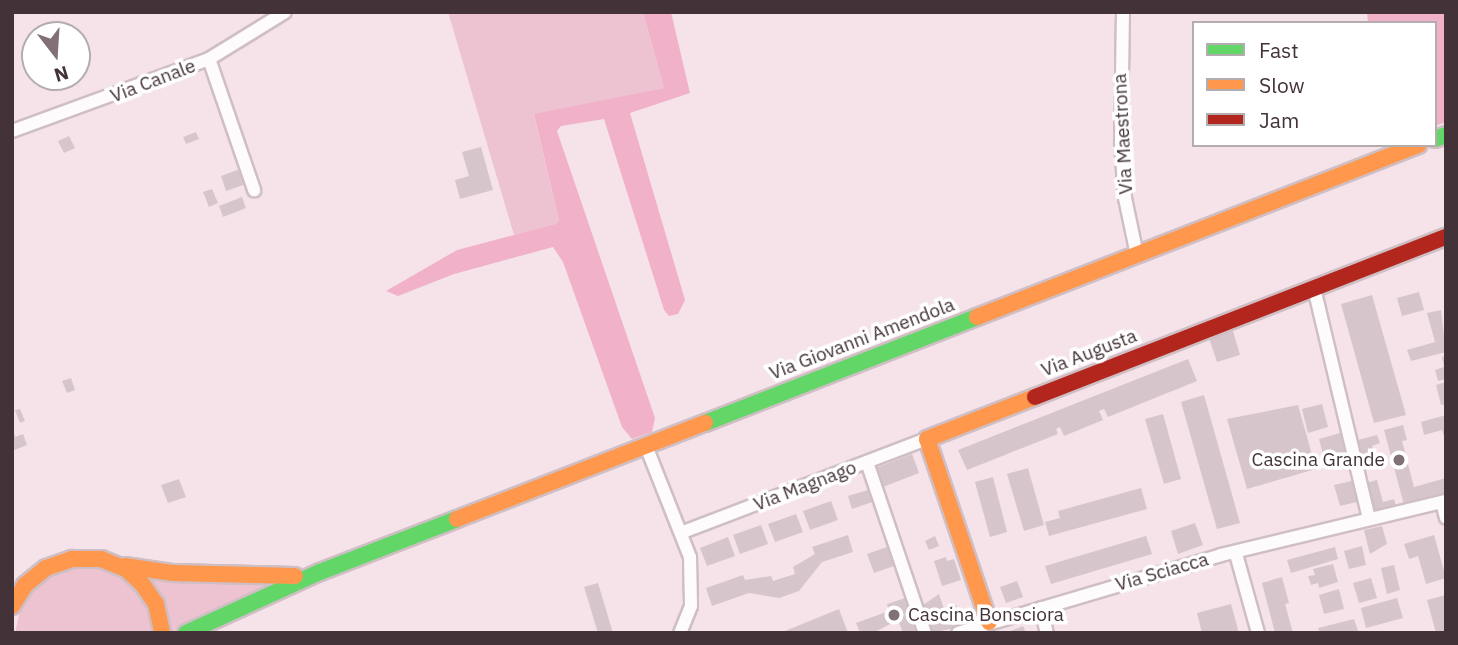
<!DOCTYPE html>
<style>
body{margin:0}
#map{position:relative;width:1458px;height:645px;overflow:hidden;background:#f5e3e9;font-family:"IBM Plex Sans",sans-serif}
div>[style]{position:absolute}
.green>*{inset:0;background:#edc2d1}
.forest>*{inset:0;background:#f1b2c9}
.building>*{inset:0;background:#d6c6cc}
.roads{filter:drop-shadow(2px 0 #cfbfc4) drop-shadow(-2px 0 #cfbfc4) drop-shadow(0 2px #cfbfc4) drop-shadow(0 -2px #cfbfc4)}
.street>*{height:12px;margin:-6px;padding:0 6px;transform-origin:6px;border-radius:6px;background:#fefbfc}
.fast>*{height:16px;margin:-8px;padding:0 8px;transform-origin:8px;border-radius:8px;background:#63d668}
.slow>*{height:16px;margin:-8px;padding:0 8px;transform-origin:8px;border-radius:8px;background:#ff974d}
.jam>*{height:16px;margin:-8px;padding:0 8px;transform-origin:8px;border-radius:8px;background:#b3261e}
.dots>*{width:19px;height:19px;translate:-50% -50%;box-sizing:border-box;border:4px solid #fff;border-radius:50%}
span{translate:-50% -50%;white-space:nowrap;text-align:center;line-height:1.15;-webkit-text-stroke:7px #fff;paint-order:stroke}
.street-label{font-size:19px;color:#433338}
.poi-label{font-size:19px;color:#433338}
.right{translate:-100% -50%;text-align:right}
.left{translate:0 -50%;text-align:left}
.frame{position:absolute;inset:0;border:14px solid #433338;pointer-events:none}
.legend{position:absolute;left:1192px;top:21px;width:245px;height:126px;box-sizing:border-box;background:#fff;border:2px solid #b4adaf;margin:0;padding:9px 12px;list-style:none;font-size:21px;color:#433338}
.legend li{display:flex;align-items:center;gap:14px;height:35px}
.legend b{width:35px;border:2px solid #b4adaf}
.north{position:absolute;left:21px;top:21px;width:70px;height:70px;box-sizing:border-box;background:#fff;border:2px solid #b4adaf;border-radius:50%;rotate:163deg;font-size:19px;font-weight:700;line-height:28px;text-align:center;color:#433338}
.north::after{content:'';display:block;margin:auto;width:24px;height:32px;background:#817176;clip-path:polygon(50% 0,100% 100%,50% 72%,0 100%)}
</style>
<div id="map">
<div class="green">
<div style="clip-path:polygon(448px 12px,643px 12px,664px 88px,534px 115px,559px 220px,555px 224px,514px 235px)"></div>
<div style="clip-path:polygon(75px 565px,99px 566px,121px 574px,139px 589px,151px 609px,156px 633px,15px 633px,21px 606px,33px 587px,52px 573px)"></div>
<div style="clip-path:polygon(152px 580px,263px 585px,264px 587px,178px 633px,169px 633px)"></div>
</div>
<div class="forest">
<div style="clip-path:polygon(643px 12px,671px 12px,690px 93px,630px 113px,685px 300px,678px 314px,669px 316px,664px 310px,604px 119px,561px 126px,557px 131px,655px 418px,652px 432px,632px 439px,622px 427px,563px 262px,553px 247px,454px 274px,398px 296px,386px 291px,457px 250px,555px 224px,559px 220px,534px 114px,664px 88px)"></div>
<div style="clip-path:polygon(1367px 12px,1446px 12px,1446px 122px,1435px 126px,1435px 23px,1368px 23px)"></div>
</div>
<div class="building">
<div style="clip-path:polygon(196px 132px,199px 139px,186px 144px,183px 137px)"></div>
<div style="clip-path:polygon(69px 136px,75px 148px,64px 153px,58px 141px)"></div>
<div style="clip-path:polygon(481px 147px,493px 190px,460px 199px,455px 180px,469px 176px,462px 152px)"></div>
<div style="clip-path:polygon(240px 169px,246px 184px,226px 191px,221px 176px)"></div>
<div style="clip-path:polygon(212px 189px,218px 203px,209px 207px,203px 192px)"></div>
<div style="clip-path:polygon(242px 197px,246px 208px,223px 217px,219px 206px)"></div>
<div style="clip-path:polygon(1419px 292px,1424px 310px,1402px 316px,1397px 298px)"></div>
<div style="clip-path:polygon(1372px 295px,1406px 415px,1374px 423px,1341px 304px)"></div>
<div style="clip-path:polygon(1441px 310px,1446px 352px,1411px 361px,1407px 350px,1435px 342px,1427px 313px)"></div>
<div style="clip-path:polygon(1233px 331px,1240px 355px,1217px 362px,1209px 338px)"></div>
<div style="clip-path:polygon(1446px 356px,1446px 379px,1438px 381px,1435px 370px,1444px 367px,1442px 357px)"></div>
<div style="clip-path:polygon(1188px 359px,1197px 381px,1108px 417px,1104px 409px,1099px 411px,1103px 420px,1064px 436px,1060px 427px,1056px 429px,1058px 434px,967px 470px,958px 450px)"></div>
<div style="clip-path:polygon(71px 378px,75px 390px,67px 393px,62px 381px)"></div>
<div style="clip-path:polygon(1446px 382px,1446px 404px,1441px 405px,1436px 385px)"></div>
<div style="clip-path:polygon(1204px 395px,1240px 523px,1217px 529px,1181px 402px)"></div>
<div style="clip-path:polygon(1322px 404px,1328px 427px,1308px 433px,1302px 409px)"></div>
<div style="clip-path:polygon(1298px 405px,1316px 469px,1247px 489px,1227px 419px)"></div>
<div style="clip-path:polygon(20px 409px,25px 421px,20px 423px,15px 410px)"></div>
<div style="clip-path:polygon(1163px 414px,1181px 479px,1164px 484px,1145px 419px)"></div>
<div style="clip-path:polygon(1446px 415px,1446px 442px,1442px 430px,1424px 435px,1421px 422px)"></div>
<div style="clip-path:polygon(1403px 425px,1407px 440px,1402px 441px,1414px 487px,1446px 478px,1446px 494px,1404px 505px,1384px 430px)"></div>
<div style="clip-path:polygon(13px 429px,15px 437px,23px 434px,27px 445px,12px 451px)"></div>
<div style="clip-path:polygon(1340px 433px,1346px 456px,1325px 462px,1319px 439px)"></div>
<div style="clip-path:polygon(1377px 435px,1380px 443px,1372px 446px,1374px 453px,1362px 456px,1358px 440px)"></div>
<div style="clip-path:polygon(912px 454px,919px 473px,883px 487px,876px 468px)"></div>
<div style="clip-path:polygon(1028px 468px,1044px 525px,1024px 531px,1007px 474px)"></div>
<div style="clip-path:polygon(993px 477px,1007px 532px,990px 537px,975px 482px)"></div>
<div style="clip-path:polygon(179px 479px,186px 497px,168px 503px,161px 485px)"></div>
<div style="clip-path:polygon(1356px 480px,1361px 501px,1340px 506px,1334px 485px)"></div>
<div style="clip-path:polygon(1377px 480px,1383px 502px,1394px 499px,1397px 509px,1375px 515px,1366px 483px)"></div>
<div style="clip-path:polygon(1141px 488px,1147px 509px,1049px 536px,1045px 522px,1060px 518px,1058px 511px)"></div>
<div style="clip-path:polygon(868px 490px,872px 502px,852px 509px,848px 496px)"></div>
<div style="clip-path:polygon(831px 501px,838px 520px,810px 530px,803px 511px)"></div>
<div style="clip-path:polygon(796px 514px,803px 532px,775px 542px,768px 524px)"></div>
<div style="clip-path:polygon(1195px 523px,1203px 545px,1178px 554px,1171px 531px)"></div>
<div style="clip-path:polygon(761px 525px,768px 544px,740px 554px,733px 535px)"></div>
<div style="clip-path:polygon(1382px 526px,1387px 544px,1370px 554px,1364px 530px)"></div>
<div style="clip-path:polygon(848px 535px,853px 552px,822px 562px,799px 591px,779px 598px,749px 593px,712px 606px,706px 588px,743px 575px,745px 580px,771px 576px,773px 581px,795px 574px,793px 567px,815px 554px,812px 547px)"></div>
<div style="clip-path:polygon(1434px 535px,1446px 578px,1426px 584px,1418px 556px,1409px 559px,1404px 544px)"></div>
<div style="clip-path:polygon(935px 536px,939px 546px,929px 550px,925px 541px)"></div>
<div style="clip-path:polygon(1146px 536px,1152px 554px,1051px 584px,1045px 566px)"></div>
<div style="clip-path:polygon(728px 537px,735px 556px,707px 566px,700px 548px)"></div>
<div style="clip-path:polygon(1362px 546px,1366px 565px,1349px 569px,1344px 551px)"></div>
<div style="clip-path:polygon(887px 547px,894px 566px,874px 573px,867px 554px)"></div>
<div style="clip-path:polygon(1335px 547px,1338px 559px,1291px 573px,1287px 560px)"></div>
<div style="clip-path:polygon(946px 557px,947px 561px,954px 559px,961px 580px,942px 586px,934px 561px)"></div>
<div style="clip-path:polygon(1333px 564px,1338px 582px,1319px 588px,1318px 583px,1311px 585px,1308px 576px,1315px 575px,1313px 569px)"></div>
<div style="clip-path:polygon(1394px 565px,1400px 590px,1387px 594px,1381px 568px)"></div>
<div style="clip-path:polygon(1282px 577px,1289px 603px,1285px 604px,1293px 633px,1275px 633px,1262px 583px)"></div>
<div style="clip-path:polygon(1371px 578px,1377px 598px,1359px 603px,1353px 583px)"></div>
<div style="clip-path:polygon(1017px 581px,1023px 597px,1006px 603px,1000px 587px)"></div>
<div style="clip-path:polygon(598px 583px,613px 633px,598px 633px,584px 587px)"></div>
<div style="clip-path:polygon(1339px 589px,1344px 609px,1324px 614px,1319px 595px)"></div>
<div style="clip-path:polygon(939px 594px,944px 609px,956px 605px,960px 615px,972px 611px,976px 623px,932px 633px,923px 605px)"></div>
<div style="clip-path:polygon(1446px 595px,1446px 633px,1436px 633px,1427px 600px)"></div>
<div style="clip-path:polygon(905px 598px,918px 633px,903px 633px,898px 620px,873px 633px,860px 633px,856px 623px,889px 611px,887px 604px)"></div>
<div style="clip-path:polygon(1397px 598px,1403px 618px,1366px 628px,1361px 608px)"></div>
<div style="clip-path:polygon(1231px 604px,1239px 633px,1202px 633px,1197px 613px)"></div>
<div style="clip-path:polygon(839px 609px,848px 633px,780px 633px)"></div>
<div style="clip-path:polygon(1354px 619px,1358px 631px,1320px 633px,1318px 628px)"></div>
<div style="clip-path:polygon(1023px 626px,1026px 633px,1006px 633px)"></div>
</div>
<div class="roads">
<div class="street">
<div style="left:1123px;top:12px;width:132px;rotate:90.9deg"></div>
<div style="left:1121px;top:144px;width:54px;rotate:85.8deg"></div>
<div style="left:1125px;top:198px;width:58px;rotate:78.1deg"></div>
<div style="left:209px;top:59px;width:139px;rotate:71deg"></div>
<div style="left:12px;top:131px;width:210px;rotate:-20.1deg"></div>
<div style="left:209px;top:59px;width:89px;rotate:-31.7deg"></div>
<div style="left:1314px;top:288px;width:237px;rotate:76.6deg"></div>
<div style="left:646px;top:446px;width:119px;rotate:68.4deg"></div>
<div style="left:690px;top:557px;width:49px;rotate:88.8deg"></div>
<div style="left:691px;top:606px;width:29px;rotate:112deg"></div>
<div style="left:867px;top:462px;width:181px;rotate:71.3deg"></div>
<div style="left:1442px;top:502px;width:16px;rotate:76deg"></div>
<div style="left:683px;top:532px;width:261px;rotate:-20.9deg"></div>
<div style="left:1236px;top:554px;width:82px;rotate:74.4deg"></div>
<div style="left:1041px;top:608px;width:26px;rotate:77deg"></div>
<div style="left:958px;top:633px;width:274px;rotate:-16.5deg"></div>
<div style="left:1221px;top:555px;width:231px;rotate:-13.5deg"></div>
</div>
<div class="fast">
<div style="left:1435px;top:139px;width:12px;rotate:-20deg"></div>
<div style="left:705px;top:423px;width:292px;rotate:-21.3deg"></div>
<div style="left:186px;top:633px;width:147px;rotate:-24.5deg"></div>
<div style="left:320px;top:572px;width:147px;rotate:-21.1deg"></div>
</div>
<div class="slow">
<div style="left:977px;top:317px;width:474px;rotate:-21.3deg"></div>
<div style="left:457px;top:519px;width:266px;rotate:-21.2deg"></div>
<div style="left:125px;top:566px;width:49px;rotate:8.3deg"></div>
<div style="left:173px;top:573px;width:122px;rotate:1.4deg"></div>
<div style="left:12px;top:606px;width:25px;rotate:-58deg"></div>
<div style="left:25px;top:585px;width:27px;rotate:-39deg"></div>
<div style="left:46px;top:568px;width:28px;rotate:-19deg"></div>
<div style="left:72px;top:559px;width:29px"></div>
<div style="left:101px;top:559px;width:27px;rotate:22deg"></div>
<div style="left:126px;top:569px;width:23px;rotate:43deg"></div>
<div style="left:143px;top:585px;width:23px;rotate:56deg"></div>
<div style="left:156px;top:604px;width:30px;rotate:78deg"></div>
<div style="left:989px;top:622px;width:193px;rotate:-108.7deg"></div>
<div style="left:927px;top:439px;width:116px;rotate:-21.3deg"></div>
</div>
<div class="jam">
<div style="left:1035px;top:397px;width:441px;rotate:-21.3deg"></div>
</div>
</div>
<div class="dots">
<div style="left:1399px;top:460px;background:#817176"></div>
<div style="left:894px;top:615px;background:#817176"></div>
</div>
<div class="street-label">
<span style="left:153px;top:81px;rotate:-21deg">Via Canale</span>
<span style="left:1123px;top:134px;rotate:-93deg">Via Maestrona</span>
<span style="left:862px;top:339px;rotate:-21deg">Via Giovanni Amendola</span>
<span style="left:1089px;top:353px;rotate:-21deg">Via Augusta</span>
<span style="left:805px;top:486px;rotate:-21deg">Via Magnago</span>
<span style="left:1162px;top:572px;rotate:-16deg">Via Sciacca</span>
</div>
<div class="poi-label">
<span class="right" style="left:1385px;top:460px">Cascina Grande</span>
<span class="left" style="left:908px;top:615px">Cascina Bonsciora</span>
</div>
<div class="frame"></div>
<ul class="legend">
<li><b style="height:9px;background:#63d668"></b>Fast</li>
<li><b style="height:9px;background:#ff974d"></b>Slow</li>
<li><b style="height:9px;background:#b3261e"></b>Jam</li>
</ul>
<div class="north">N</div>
</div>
